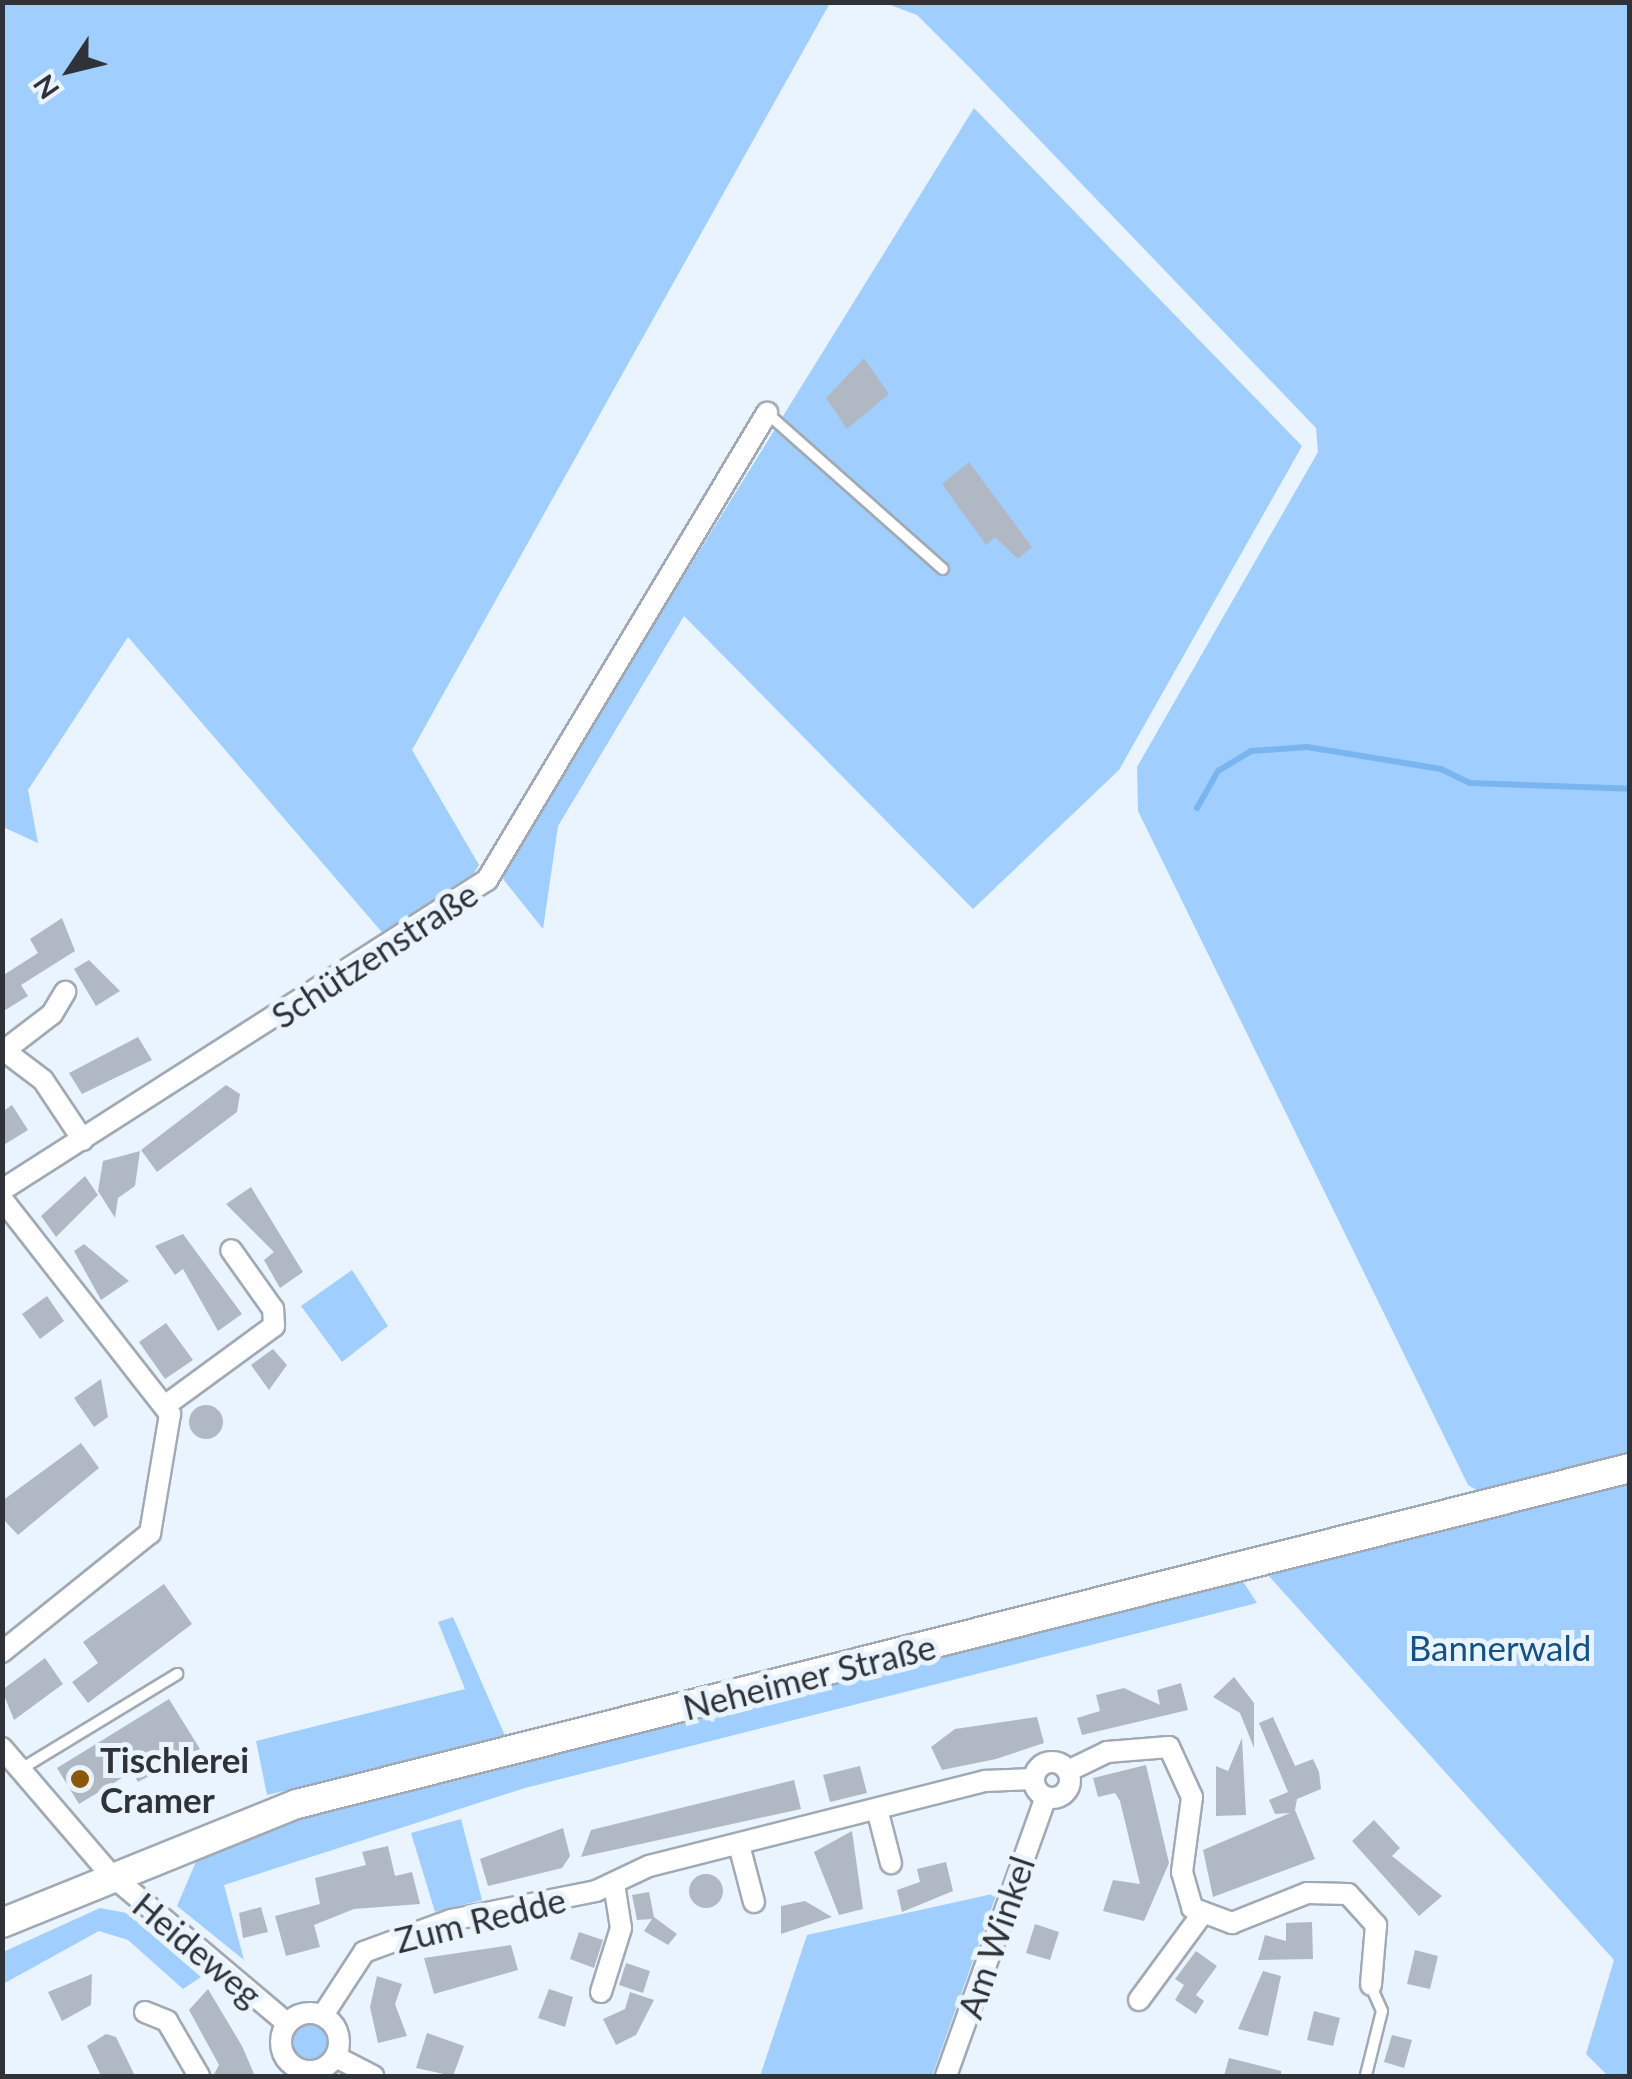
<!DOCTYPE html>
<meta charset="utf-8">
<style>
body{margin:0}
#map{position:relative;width:1632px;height:2079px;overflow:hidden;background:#eaf4fe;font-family:Lato,sans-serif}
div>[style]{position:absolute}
.green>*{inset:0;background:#a0cfff}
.round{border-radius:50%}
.stream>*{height:6px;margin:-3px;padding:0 3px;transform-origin:3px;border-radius:3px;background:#7bb5ef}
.building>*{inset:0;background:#b0b9c3}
.roads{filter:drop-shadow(2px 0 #a1aab4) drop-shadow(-2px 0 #a1aab4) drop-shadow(0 2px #a1aab4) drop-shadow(0 -2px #a1aab4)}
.lane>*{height:10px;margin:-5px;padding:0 5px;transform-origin:5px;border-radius:5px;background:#fff}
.street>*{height:20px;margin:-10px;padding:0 10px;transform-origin:10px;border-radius:10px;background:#fff}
.street>.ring{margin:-10px;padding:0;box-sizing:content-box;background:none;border:20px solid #fff;border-radius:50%}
.secondary>*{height:28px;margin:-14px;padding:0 14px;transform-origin:14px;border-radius:14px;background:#fff}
.dots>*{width:28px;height:28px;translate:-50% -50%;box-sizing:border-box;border:5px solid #eaf4fe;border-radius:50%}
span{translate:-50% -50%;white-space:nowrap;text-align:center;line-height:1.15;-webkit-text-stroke:10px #eaf4fe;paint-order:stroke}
.street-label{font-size:35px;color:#2f3337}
.park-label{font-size:35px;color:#135187}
.poi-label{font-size:35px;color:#2f3337;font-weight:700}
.left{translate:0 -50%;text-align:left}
.frame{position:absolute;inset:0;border:5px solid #2f3337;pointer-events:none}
.north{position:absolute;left:20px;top:20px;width:100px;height:100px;-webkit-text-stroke:8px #eaf4fe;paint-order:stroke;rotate:235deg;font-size:28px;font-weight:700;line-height:40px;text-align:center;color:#2f3337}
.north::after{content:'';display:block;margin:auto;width:35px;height:45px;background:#2f3337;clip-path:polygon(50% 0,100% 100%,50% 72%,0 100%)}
</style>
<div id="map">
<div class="green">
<div style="clip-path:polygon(3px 3px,830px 3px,412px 750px,479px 865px,465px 887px,386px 937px,128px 637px,28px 790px,38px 843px,3px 827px)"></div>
<div style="clip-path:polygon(885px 3px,1629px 3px,1629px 1459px,1483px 1494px,1468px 1485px,1138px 811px,1137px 767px,1318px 452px,1316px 428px,977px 75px,917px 15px)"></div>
<div style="clip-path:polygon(974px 108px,1302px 446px,1119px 770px,973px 909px,684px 616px,558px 826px,543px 929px,503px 879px,514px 850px)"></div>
<div style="clip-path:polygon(352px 1270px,388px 1326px,342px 1362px,301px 1306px)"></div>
<div style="clip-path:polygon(1629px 1479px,1629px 2076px,1608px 2076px,1586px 2054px,1614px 1960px,1268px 1575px)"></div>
<div style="clip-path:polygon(1240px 1577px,1257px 1603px,525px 1788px,224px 1885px,244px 1960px,177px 1906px,198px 1857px,313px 1811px)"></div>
<div style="clip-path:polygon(453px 1617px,506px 1738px,267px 1795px,256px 1741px,465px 1689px,438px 1622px)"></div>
<div style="clip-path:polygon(461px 1819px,482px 1900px,435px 1912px,411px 1833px)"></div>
<div style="clip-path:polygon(997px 1893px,932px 2076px,760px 2076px,807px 1935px)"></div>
<div style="clip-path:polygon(100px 1908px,127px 1913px,201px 1977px,183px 1989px,128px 1940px,99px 1931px,3px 1984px,3px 1952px)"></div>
<div class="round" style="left:290px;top:2023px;width:40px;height:40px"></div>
</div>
<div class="stream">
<div style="left:1197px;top:808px;width:43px;rotate:-60.4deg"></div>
<div style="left:1218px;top:771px;width:39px;rotate:-31deg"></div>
<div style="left:1251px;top:751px;width:56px;rotate:-4.1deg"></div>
<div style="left:1307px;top:747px;width:136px;rotate:9.3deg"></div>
<div style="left:1441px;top:769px;width:32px;rotate:26deg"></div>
<div style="left:1470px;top:783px;width:160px;rotate:2.1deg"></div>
</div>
<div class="building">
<div style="clip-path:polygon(864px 358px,889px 394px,847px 429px,826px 398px)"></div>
<div style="clip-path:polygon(969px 462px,1032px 547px,1018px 559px,995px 537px,986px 545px,942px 484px)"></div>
<div style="clip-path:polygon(62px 918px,75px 951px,21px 985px,28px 996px,2px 1012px,2px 976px,38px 953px,30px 939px)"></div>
<div style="clip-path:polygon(89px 960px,120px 991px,96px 1006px,74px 969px)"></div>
<div style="clip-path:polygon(138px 1037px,152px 1060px,82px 1094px,69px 1073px)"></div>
<div style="clip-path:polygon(226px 1085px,240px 1094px,237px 1112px,157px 1172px,141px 1150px)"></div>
<div style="clip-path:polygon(12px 1105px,28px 1130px,2px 1146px,2px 1112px)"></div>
<div style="clip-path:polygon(140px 1151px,135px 1186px,118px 1198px,115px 1218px,98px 1191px,103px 1161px)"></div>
<div style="clip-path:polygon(85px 1176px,98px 1195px,56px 1237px,41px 1216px)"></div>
<div style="clip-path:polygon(251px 1187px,303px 1272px,280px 1288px,264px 1260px,274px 1252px,226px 1204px)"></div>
<div style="clip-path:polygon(183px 1234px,242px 1314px,218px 1331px,183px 1269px,175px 1275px,155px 1246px)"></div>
<div style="clip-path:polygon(84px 1244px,129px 1281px,101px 1300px,74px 1251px)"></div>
<div style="clip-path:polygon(47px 1296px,64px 1321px,40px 1339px,22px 1314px)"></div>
<div style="clip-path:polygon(166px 1323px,193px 1360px,165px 1379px,139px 1342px)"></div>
<div style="clip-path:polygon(273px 1349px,287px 1365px,269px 1390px,251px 1365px)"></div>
<div style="clip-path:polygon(101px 1379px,108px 1417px,94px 1427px,74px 1398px)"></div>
<div class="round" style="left:189px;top:1405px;width:34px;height:34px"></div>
<div style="clip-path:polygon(81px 1443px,99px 1468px,18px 1535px,2px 1518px,2px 1501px)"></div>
<div style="clip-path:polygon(164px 1584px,192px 1624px,88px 1703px,72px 1682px,98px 1663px,83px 1642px)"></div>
<div style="clip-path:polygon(45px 1658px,63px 1684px,14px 1720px,2px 1690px)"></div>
<div style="clip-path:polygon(1234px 1677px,1254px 1703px,1254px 1748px,1240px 1713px,1213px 1697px)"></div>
<div style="clip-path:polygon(1181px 1683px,1188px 1710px,1082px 1735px,1077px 1718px,1100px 1711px,1096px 1695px,1124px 1688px,1160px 1705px,1157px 1690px)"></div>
<div style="clip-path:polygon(169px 1699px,200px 1749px,138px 1782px,132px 1772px,79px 1804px,57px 1768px)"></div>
<div style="clip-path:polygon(1037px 1717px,1044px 1743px,996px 1759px,942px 1770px,931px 1747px,955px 1729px)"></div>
<div style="clip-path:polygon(1273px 1717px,1295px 1766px,1313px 1759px,1319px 1772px,1321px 1789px,1297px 1799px,1295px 1810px,1315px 1859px,1213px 1897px,1203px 1850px,1290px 1813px,1275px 1814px,1269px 1800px,1288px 1792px,1259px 1723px)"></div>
<div style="clip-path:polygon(1242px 1738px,1246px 1815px,1216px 1816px,1216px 1766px,1228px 1771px)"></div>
<div style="clip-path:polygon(1146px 1765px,1169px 1863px,1144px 1921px,1103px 1911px,1113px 1880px,1140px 1884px,1120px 1801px,1115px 1793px,1098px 1797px,1093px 1778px)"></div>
<div style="clip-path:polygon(860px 1766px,867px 1793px,830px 1802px,823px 1775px)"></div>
<div style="clip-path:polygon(794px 1780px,801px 1809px,581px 1857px,591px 1830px)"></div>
<div style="clip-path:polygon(1374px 1820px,1400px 1848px,1392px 1856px,1442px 1896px,1419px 1916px,1352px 1841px)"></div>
<div style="clip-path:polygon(563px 1828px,570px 1856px,562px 1868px,488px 1886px,480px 1859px)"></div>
<div style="clip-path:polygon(852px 1831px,863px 1909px,839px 1915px,814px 1852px)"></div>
<div style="clip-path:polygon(388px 1846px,395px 1876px,412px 1872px,420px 1904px,354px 1909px,314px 1925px,320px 1947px,286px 1956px,275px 1916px,320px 1904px,315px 1878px,366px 1865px,362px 1852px)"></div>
<div style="clip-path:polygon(946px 1862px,953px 1891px,902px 1912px,897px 1890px,920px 1882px,917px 1869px)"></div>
<div class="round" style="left:689px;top:1874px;width:34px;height:34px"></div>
<div style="clip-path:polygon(649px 1892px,654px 1917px,677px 1934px,668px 1945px,644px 1931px,652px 1919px,637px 1920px,632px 1895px)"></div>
<div style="clip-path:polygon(805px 1901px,832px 1917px,781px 1934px,781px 1906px)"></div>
<div style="clip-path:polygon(261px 1907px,268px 1932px,243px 1938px,239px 1913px)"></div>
<div style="clip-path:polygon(1312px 1922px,1313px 1959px,1258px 1960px,1265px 1935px,1286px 1941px,1286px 1923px)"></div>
<div style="clip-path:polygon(1035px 1924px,1059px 1932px,1050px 1960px,1026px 1953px)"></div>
<div style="clip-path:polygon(579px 1932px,603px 1940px,594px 1968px,570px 1959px)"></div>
<div style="clip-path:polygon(511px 1945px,518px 1970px,434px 1994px,424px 1958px)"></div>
<div style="clip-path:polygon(1415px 1950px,1438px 1956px,1430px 1989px,1407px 1984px)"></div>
<div style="clip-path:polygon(1196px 1951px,1217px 1966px,1196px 1995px,1204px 2001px,1196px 2014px,1175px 2000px,1184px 1985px,1175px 1979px)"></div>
<div style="clip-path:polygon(626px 1963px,650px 1971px,643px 1993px,619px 1985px)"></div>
<div style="clip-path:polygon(1263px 1971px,1281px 1976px,1268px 2036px,1238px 2029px)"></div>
<div style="clip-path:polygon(92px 1974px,91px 2005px,62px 2021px,48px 1992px)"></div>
<div style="clip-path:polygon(377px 1976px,402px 1984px,395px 2004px,407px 2036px,378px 2043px,370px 2007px)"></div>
<div style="clip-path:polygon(208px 1989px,242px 2046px,255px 2076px,213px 2076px,219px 2065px,189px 2010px)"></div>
<div style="clip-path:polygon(549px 1989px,573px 1997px,565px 2027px,538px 2018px)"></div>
<div style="clip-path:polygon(630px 1992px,654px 2000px,636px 2035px,616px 2045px,603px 2019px,625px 2009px)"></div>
<div style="clip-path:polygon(1314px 2011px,1340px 2018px,1333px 2046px,1307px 2040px)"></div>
<div style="clip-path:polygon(427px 2033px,464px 2046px,453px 2076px,416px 2068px)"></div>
<div style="clip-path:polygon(106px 2034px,116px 2037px,135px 2076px,101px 2076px,87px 2046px)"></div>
<div style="clip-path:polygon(1392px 2035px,1412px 2040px,1404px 2068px,1384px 2062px)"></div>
<div style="clip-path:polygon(1229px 2058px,1281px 2071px,1281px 2076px,1224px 2076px)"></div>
</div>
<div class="roads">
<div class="lane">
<div style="left:767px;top:413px;width:235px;rotate:41.6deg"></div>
<div style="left:21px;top:1769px;width:183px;rotate:-31.3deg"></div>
<div style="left:1366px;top:2075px;width:66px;rotate:-76deg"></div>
<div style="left:1382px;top:2011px;width:27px;rotate:-114deg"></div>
</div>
<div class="street">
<div style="left:2px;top:1049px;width:51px;rotate:37.1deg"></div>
<div style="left:43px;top:1080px;width:72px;rotate:56.3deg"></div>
<div style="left:5px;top:1050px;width:59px;rotate:-37.5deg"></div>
<div style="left:52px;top:1014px;width:26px;rotate:-59deg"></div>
<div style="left:2px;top:1190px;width:576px;rotate:-32.59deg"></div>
<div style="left:487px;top:880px;width:545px;rotate:-59.05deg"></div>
<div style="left:2px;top:1199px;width:273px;rotate:52deg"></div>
<div style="left:170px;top:1414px;width:121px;rotate:99.5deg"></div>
<div style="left:150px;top:1533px;width:190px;rotate:141.2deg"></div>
<div style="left:166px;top:1405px;width:134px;rotate:-36.2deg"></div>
<div style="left:274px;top:1326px;width:17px;rotate:-93deg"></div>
<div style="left:273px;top:1309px;width:72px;rotate:-125.4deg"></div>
<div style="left:2px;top:1748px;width:166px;rotate:49.4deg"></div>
<div style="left:110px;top:1874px;width:231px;rotate:40.1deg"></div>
<div class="ring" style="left:1034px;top:1762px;width:16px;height:16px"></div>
<div style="left:1068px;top:1771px;width:43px;rotate:-26deg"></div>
<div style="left:1107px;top:1752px;width:62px;rotate:-4.6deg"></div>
<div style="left:1169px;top:1747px;width:55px;rotate:65.3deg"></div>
<div style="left:1192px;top:1797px;width:76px;rotate:97.6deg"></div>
<div style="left:1182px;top:1872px;width:37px;rotate:74deg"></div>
<div style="left:1192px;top:1908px;width:43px;rotate:20.6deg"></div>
<div style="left:1232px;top:1923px;width:81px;rotate:-21.8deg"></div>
<div style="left:1307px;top:1893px;width:41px;rotate:1.4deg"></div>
<div style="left:1348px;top:1894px;width:42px;rotate:47.9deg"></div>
<div style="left:1376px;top:1925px;width:60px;rotate:94.8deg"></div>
<div style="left:877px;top:1809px;width:56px;rotate:75.5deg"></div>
<div style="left:739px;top:1845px;width:59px;rotate:75.3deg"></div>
<div style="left:601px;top:1992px;width:67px;rotate:-72.6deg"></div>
<div style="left:621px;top:1928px;width:45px;rotate:-99deg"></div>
<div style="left:1139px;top:2000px;width:103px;rotate:-53.7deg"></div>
<div style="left:145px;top:2012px;width:24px;rotate:22deg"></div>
<div style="left:167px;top:2021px;width:64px;rotate:59.8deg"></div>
<div class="ring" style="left:281px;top:2013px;width:38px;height:38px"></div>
<div style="left:323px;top:2015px;width:75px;rotate:-56.9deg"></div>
<div style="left:364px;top:1952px;width:93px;rotate:-20.2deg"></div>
<div style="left:451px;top:1920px;width:148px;rotate:-11.3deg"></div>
<div style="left:596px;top:1891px;width:59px;rotate:-25.3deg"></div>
<div style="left:649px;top:1866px;width:347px;rotate:-14.2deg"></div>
<div style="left:985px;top:1781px;width:48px;rotate:-2.4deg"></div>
<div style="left:336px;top:2057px;width:42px;rotate:27.2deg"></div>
<div style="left:946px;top:2076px;width:296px;rotate:-70.3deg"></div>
</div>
<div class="secondary">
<div style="left:2px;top:1923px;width:318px;rotate:-22deg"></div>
<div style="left:297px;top:1804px;width:1375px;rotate:-14.15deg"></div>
</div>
</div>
<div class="dots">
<div style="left:80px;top:1779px;background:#8c5707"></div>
</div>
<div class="street-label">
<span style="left:374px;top:954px;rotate:-33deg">Schützenstraße</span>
<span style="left:809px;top:1676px;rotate:-14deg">Neheimer Straße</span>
<span style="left:480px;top:1919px;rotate:-14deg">Zum Redde</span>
<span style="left:995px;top:1937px;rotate:-71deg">Am Winkel</span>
<span style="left:198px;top:1949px;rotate:40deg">Heideweg</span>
</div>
<div class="park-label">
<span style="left:1500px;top:1647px">Bannerwald</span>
</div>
<div class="poi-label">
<span class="left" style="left:100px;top:1779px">Tischlerei<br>Cramer</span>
</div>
<div class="frame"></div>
<div class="north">N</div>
</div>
